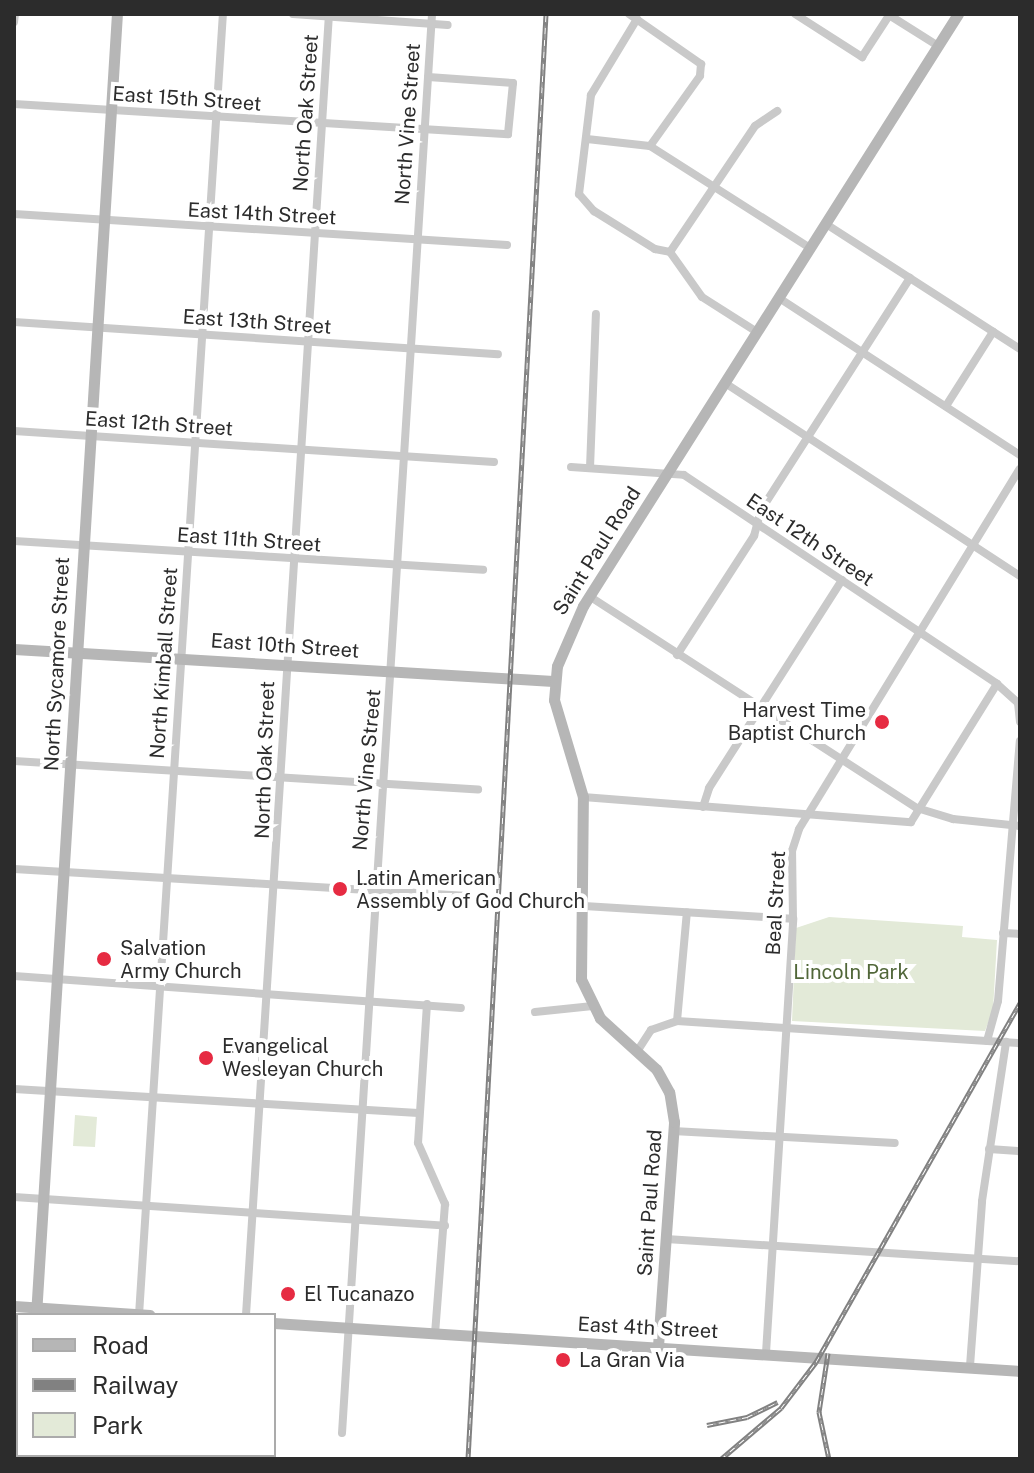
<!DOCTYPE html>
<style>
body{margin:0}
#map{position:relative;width:1034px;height:1473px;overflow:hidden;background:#fff;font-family:"Public Sans",sans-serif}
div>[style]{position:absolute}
.green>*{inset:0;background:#e3ead8}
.secondary-tunnel>*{height:11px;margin-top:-5.5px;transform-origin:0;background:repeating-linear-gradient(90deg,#d5d5d5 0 11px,transparent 0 16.5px)}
.street>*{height:8px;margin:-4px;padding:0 4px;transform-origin:4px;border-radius:4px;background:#c9c9c9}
.secondary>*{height:11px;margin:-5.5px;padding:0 5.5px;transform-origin:5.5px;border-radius:5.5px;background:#b6b6b6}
.rail>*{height:5px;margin-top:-2.5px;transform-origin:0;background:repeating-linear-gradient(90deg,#fff 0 6px,#818181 0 12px);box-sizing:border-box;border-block:2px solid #818181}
.dots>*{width:22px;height:22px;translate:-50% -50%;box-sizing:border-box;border:4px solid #fff;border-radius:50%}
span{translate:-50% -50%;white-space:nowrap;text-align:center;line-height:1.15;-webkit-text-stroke:8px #fff;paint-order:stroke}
.street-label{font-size:20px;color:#2c2c2c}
.poi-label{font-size:20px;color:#2c2c2c}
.right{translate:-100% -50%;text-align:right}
.left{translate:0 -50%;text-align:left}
.park-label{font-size:20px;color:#516739}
.frame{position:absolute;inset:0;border:16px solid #2c2c2c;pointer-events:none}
.legend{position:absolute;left:16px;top:1313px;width:260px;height:144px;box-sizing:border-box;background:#fff;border:2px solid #ababab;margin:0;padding:10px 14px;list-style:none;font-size:24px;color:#2c2c2c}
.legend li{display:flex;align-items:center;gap:16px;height:40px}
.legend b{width:40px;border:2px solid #ababab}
</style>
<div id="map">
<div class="green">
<div style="clip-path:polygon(829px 917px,963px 926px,962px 937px,997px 940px,993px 1010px,985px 1031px,792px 1021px,796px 928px)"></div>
<div style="clip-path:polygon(75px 1115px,97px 1117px,95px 1147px,73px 1146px)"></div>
</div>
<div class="secondary-tunnel">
<div style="left:25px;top:1459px;width:4px;rotate:-90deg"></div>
</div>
<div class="street">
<div style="left:293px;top:14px;width:155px;rotate:4.1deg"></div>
<div style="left:629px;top:14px;width:88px;rotate:34.8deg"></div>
<div style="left:701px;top:64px;width:12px;rotate:95deg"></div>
<div style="left:700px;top:76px;width:86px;rotate:125.5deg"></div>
<div style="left:795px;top:14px;width:80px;rotate:32.7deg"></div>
<div style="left:862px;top:57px;width:51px;rotate:-56.9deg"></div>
<div style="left:889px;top:15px;width:58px;rotate:32.3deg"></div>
<div style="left:637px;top:19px;width:89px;rotate:121.2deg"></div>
<div style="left:591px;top:95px;width:100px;rotate:96.9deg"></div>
<div style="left:579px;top:194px;width:23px;rotate:49deg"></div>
<div style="left:594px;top:211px;width:72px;rotate:31.9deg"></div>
<div style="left:655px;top:249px;width:15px;rotate:11deg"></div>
<div style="left:14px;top:22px;width:8px;rotate:-83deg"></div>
<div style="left:14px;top:104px;width:495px;rotate:3.5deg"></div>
<div style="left:508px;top:134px;width:51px;rotate:-84.4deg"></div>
<div style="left:513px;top:83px;width:85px;rotate:-176deg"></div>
<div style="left:587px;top:139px;width:63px;rotate:6.3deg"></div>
<div style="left:650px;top:146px;width:190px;rotate:32.5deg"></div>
<div style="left:14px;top:214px;width:494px;rotate:3.6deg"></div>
<div style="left:826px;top:224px;width:231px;rotate:32.8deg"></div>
<div style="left:670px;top:252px;width:152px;rotate:-56deg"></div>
<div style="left:755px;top:126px;width:27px;rotate:-34deg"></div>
<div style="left:670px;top:252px;width:55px;rotate:54.6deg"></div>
<div style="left:702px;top:297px;width:65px;rotate:32.5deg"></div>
<div style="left:779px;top:298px;width:288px;rotate:33.1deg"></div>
<div style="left:14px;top:322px;width:485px;rotate:3.8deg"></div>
<div style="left:725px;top:383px;width:353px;rotate:33.2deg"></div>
<div style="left:946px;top:406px;width:88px;rotate:-57.6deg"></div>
<div style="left:14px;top:431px;width:481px;rotate:3.7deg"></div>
<div style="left:571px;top:467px;width:113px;rotate:4deg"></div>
<div style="left:684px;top:475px;width:376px;rotate:33.7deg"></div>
<div style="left:997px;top:684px;width:28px;rotate:42deg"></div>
<div style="left:1018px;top:703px;width:19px;rotate:84deg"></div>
<div style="left:590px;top:468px;width:154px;rotate:-87.8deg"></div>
<div style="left:14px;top:541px;width:470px;rotate:3.5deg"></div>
<div style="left:589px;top:596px;width:391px;rotate:32.9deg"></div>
<div style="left:917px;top:808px;width:38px;rotate:17deg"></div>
<div style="left:953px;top:819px;width:67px;rotate:6deg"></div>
<div style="left:677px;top:655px;width:142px;rotate:-57.1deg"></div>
<div style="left:754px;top:536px;width:27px;rotate:-75deg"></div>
<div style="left:761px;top:510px;width:276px;rotate:-57.3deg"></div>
<div style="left:14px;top:761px;width:465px;rotate:3.5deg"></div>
<div style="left:583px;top:797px;width:329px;rotate:4.4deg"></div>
<div style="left:911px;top:822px;width:163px;rotate:-58.1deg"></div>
<div style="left:703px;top:807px;width:20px;rotate:-72deg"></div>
<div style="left:709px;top:788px;width:247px;rotate:-57.4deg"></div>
<div style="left:14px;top:869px;width:455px;rotate:3.4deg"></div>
<div style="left:535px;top:903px;width:258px;rotate:3.5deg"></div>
<div style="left:1003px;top:933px;width:17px;rotate:3deg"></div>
<div style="left:14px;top:976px;width:448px;rotate:4.1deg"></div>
<div style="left:427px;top:1004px;width:139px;rotate:93.7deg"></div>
<div style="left:418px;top:1143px;width:67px;rotate:66.1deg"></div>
<div style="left:445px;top:1204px;width:130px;rotate:94.4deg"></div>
<div style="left:535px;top:1012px;width:58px;rotate:-5.9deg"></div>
<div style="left:677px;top:1021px;width:109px;rotate:-84.8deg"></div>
<div style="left:987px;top:1041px;width:41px;rotate:-74.6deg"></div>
<div style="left:998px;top:1001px;width:261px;rotate:-85.2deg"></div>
<div style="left:638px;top:1050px;width:24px;rotate:-57deg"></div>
<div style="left:651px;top:1030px;width:28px;rotate:-19deg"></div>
<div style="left:677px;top:1021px;width:344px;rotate:3.7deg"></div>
<div style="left:14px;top:1089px;width:405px;rotate:3.4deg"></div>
<div style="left:673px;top:1131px;width:222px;rotate:3.1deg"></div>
<div style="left:989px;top:1149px;width:31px;rotate:4deg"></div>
<div style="left:14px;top:1197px;width:432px;rotate:3.8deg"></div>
<div style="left:666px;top:1239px;width:355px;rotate:3.6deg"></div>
<div style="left:139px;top:1315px;width:1304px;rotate:-86.31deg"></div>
<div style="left:246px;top:1315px;width:1304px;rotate:-86.35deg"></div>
<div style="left:766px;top:1353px;width:435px;rotate:-86.4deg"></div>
<div style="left:793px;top:919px;width:68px;rotate:-90.8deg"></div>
<div style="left:792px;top:851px;width:23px;rotate:-72deg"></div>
<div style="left:799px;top:829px;width:422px;rotate:-58.5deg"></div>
<div style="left:970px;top:1366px;width:165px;rotate:-85.8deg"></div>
<div style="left:982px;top:1201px;width:161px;rotate:-81.4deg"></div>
<div style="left:14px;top:1411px;width:4px"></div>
<div style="left:342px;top:1433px;width:1422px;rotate:-86.37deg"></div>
<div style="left:232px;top:1459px;width:4px;rotate:-90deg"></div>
</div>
<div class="secondary">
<div style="left:14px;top:649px;width:540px;rotate:3.4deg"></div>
<div style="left:14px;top:1306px;width:136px;rotate:3.8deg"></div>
<div style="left:36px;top:1315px;width:1304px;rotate:-86.44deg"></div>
<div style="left:274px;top:1323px;width:748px;rotate:3.68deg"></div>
<div style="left:658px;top:1346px;width:225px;rotate:-85.9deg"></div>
<div style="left:674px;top:1122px;width:30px;rotate:-99deg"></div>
<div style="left:669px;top:1092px;width:26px;rotate:-119deg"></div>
<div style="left:656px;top:1069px;width:76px;rotate:-137.7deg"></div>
<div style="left:600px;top:1018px;width:43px;rotate:-116deg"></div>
<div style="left:581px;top:979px;width:182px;rotate:-89.4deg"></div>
<div style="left:583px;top:797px;width:101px;rotate:-106.6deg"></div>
<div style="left:554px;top:700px;width:34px;rotate:-85deg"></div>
<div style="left:557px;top:666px;width:65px;rotate:-66.6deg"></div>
<div style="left:583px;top:606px;width:701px;rotate:-57.65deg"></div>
</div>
<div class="rail">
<div style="left:828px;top:1353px;width:60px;rotate:98.7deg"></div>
<div style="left:819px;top:1412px;width:48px;rotate:78deg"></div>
<div style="left:707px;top:1425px;width:41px;rotate:-11.3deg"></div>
<div style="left:747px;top:1417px;width:34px;rotate:-26deg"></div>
<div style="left:468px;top:1459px;width:1447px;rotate:-86.91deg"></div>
<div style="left:721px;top:1459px;width:79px;rotate:-40.4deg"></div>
<div style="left:781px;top:1408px;width:58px;rotate:-52.7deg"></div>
<div style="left:816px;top:1362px;width:413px;rotate:-60.4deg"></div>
</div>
<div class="dots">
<div style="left:882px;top:722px;background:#e62b42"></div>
<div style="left:340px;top:889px;background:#e62b42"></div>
<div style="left:104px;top:959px;background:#e62b42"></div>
<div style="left:206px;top:1058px;background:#e62b42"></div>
<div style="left:288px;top:1294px;background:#e62b42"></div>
<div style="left:563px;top:1360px;background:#e62b42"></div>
</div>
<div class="street-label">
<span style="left:187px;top:99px;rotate:4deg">East 15th Street</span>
<span style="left:306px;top:113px;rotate:-86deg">North Oak Street</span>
<span style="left:408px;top:124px;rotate:-86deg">North Vine Street</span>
<span style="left:262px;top:214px;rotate:3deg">East 14th Street</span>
<span style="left:257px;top:322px;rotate:4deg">East 13th Street</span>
<span style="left:159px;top:424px;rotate:4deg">East 12th Street</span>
<span style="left:249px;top:540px;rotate:4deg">East 11th Street</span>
<span style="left:810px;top:540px;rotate:34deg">East 12th Street</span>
<span style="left:597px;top:551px;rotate:-58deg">Saint Paul Road</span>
<span style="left:285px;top:646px;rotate:4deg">East 10th Street</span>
<span style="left:164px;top:663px;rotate:-86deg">North Kimball Street</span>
<span style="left:57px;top:664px;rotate:-87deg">North Sycamore Street</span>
<span style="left:265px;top:760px;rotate:-88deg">North Oak Street</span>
<span style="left:367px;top:770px;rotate:-85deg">North Vine Street</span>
<span style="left:776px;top:903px;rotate:-87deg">Beal Street</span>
<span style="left:650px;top:1203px;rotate:-86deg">Saint Paul Road</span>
<span style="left:648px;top:1328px;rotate:3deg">East 4th Street</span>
</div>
<div class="poi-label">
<span class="right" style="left:866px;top:722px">Harvest Time<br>Baptist Church</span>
<span class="left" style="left:356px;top:890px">Latin American<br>Assembly of God Church</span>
<span class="left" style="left:120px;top:960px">Salvation<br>Army Church</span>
<span class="left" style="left:222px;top:1058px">Evangelical<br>Wesleyan Church</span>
<span class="left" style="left:304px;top:1294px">El Tucanazo</span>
<span class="left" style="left:579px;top:1360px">La Gran Via</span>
</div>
<div class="park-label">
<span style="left:851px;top:972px">Lincoln Park</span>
</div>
<div class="frame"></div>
<ul class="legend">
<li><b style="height:10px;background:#b6b6b6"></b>Road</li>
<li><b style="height:10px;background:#818181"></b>Railway</li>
<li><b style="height:22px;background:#e3ead8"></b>Park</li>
</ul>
</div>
